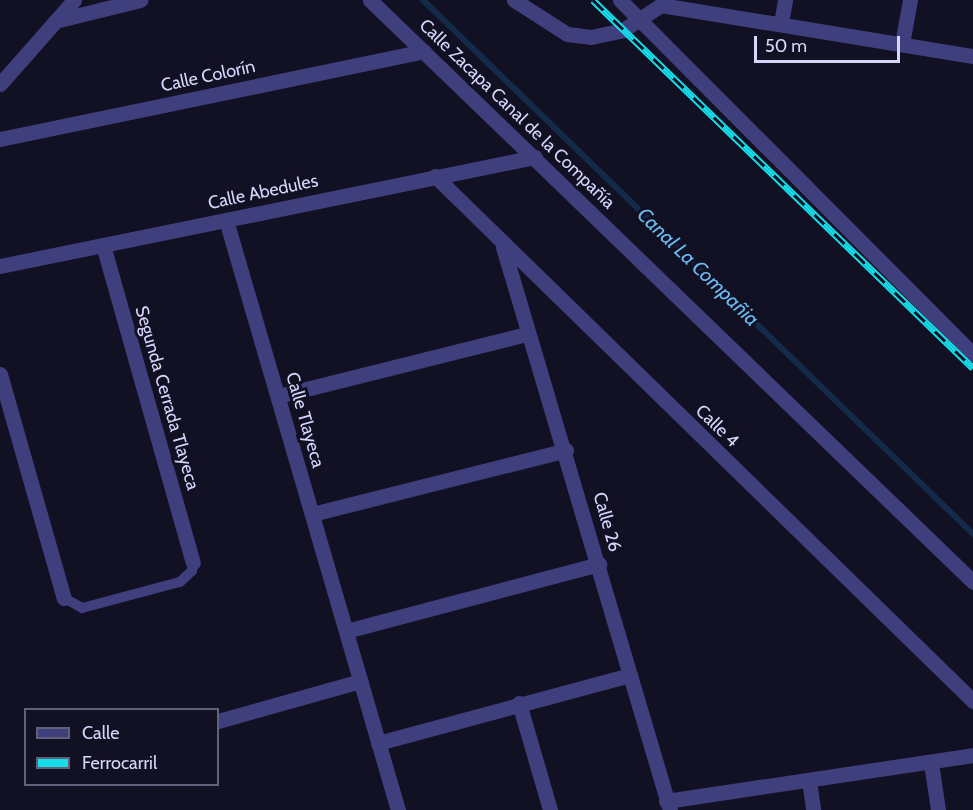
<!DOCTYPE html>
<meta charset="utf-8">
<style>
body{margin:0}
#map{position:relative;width:973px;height:810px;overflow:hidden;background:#121023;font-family:Cabin,sans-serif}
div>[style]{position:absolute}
.stream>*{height:6px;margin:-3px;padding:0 3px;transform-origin:3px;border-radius:3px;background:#142a49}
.service>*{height:10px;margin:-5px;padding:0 5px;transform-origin:5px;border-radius:5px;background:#3f3f7e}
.minor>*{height:15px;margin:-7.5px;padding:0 7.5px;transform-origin:7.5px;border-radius:7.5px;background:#3f3f7e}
.rail>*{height:7px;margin-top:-3.5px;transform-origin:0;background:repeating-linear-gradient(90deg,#121023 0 14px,#14dde9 0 28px);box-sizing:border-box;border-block:2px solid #14dde9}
span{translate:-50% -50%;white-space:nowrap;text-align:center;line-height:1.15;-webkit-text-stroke:6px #121023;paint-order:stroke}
.street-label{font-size:18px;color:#d8d5fb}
.water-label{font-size:20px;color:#6cbaf2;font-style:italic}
.legend{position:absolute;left:24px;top:708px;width:195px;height:78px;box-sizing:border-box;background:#121023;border:2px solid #615f79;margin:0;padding:8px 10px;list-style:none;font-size:18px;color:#d8d5fb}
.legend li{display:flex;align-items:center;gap:12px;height:30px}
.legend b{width:30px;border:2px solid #615f79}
.scale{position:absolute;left:754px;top:36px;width:146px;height:27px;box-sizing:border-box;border:3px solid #d8d5fb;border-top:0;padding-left:8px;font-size:18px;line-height:21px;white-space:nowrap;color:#d8d5fb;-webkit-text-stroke:4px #121023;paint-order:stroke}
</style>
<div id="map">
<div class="stream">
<div style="left:423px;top:0;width:767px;rotate:44.15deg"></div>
</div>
<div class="service">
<div style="left:64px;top:598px;width:21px;rotate:29deg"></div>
<div style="left:82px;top:608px;width:101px;rotate:-14.9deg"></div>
<div style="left:180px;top:582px;width:16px;rotate:-43deg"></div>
<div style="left:192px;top:571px;width:9px;rotate:-84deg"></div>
</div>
<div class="minor">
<div style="left:370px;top:0;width:838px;rotate:43.98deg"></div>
<div style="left:514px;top:0;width:63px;rotate:32.7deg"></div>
<div style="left:567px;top:34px;width:24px;rotate:7deg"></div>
<div style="left:591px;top:37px;width:33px;rotate:-12deg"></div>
<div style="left:623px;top:30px;width:45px;rotate:-33.3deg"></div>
<div style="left:661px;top:5px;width:316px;rotate:9.3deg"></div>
<div style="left:620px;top:0;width:500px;rotate:45.1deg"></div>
<div style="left:55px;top:21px;width:88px;rotate:-13.9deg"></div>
<div style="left:781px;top:23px;width:23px;rotate:-80deg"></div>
<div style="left:902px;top:44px;width:45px;rotate:-79.7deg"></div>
<div style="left:0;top:84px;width:112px;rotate:-48.6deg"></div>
<div style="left:0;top:139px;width:433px;rotate:-11.7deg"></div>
<div style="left:435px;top:176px;width:752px;rotate:44.3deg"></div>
<div style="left:226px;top:220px;width:615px;rotate:73.75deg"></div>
<div style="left:103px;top:245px;width:330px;rotate:74.2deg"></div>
<div style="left:503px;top:247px;width:587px;rotate:73.48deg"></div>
<div style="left:0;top:266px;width:546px;rotate:-11.52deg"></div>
<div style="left:0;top:374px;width:233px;rotate:74.1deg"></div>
<div style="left:278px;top:396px;width:256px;rotate:-14deg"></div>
<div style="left:312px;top:514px;width:262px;rotate:-14.1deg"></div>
<div style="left:346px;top:631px;width:262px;rotate:-14.8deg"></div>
<div style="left:519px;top:703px;width:111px;rotate:73.8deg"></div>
<div style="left:218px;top:721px;width:148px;rotate:-15.7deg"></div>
<div style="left:378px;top:743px;width:261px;rotate:-15.1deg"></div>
<div style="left:931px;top:763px;width:48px;rotate:81.5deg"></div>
<div style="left:809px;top:780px;width:30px;rotate:82deg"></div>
<div style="left:666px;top:801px;width:310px;rotate:-8.5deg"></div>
</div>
<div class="rail">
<div style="left:593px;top:0;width:529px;rotate:44.08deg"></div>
</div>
<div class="street-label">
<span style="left:208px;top:76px;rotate:-12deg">Calle Colorín</span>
<span style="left:517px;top:114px;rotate:44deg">Calle Zacapa Canal de la Compañía</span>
<span style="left:263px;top:192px;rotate:-12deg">Calle Abedules</span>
<span style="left:167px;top:398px;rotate:74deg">Segunda Cerrada Tlayeca</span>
<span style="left:305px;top:420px;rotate:74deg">Calle Tlayeca</span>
<span style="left:717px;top:426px;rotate:44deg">Calle 4</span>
<span style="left:607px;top:522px;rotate:74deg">Calle 26</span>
</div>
<div class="water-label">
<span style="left:698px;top:267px;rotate:44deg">Canal La Compañia</span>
</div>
<ul class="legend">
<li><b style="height:8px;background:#3f3f7e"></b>Calle</li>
<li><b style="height:8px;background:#14dde9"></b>Ferrocarril</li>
</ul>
<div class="scale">50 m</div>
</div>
